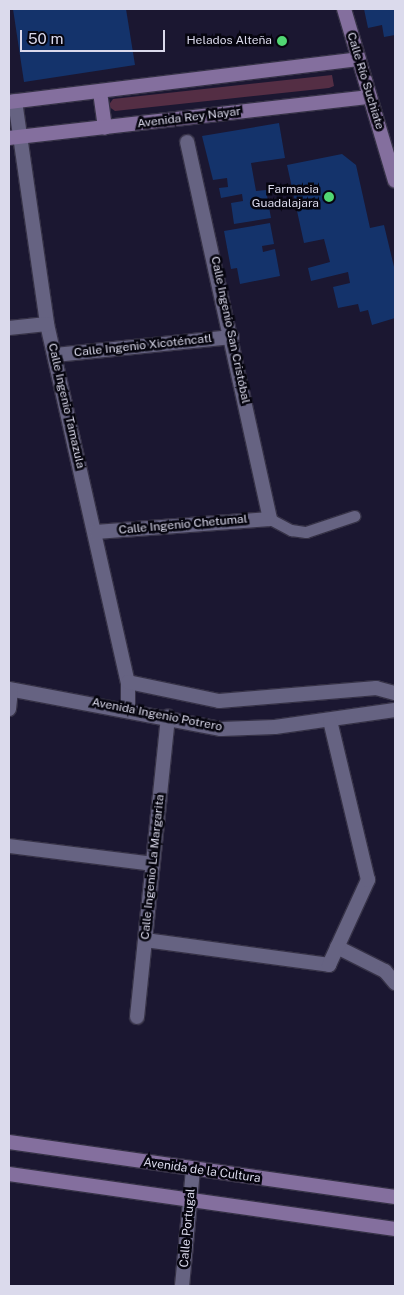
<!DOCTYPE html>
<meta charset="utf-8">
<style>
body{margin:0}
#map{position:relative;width:404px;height:1295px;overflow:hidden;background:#1b1731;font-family:"Public Sans",sans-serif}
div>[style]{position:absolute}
.green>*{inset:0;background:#542e44}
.building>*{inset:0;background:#14336b}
.roads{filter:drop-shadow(1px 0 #363247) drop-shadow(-1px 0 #363247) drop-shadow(0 1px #363247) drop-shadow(0 -1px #363247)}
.service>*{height:11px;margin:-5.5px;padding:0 5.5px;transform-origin:5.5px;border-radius:5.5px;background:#666382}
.pedestrian>*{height:14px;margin:-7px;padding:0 7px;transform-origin:7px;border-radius:7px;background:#666382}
.minor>*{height:14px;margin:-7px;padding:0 7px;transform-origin:7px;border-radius:7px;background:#666382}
.secondary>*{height:14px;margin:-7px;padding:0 7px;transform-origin:7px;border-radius:7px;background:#846f9e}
.dots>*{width:14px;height:14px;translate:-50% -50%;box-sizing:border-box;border:2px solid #06050f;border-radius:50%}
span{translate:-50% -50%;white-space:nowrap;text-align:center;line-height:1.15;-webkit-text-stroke:5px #06050f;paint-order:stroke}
.poi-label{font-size:12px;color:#dbdaec}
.right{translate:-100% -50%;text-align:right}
.street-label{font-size:12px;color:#dbdaec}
.frame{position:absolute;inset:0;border:10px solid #dbdaec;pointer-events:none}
.scale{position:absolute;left:20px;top:30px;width:145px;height:22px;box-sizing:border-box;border:2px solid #dbdaec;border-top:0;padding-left:6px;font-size:15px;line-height:18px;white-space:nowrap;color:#dbdaec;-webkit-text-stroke:4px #06050f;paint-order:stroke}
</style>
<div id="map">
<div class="green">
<div style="clip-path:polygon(332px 75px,334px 86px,329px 88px,115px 111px,108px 106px,113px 99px)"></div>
</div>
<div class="building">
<div style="clip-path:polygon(13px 9px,126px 9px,135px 65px,24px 82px)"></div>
<div style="clip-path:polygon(364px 9px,395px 9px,395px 35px,384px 37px,382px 25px,368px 28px)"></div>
<div style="clip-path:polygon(279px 123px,285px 158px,251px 163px,256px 191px,266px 190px,271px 218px,234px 224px,231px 203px,243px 201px,242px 194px,221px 198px,219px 188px,228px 187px,227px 178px,213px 180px,202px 136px)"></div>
<div style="clip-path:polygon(342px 154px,356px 165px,370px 228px,384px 225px,395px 271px,395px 318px,372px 325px,368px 310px,360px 312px,358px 304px,338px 308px,333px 287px,350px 283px,348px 272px,311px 281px,308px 268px,330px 262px,324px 239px,304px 243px,287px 165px)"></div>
<div style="clip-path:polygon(270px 223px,274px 244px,262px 246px,263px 252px,275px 249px,280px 276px,240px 284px,237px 268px,231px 269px,224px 231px)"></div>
</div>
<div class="roads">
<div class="service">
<div style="left:270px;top:519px;width:24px;rotate:28deg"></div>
<div style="left:291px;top:530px;width:15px;rotate:8deg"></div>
<div style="left:306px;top:532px;width:51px;rotate:-18.4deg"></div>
</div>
<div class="pedestrian">
<div style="left:9px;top:846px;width:145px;rotate:7.1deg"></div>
<div style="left:337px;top:947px;width:54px;rotate:26.6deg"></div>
<div style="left:385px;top:971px;width:16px;rotate:50deg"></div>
</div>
<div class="minor">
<div style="left:15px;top:101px;width:225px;rotate:81.8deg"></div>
<div style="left:47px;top:324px;width:367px;rotate:77.3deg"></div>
<div style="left:128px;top:682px;width:26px;rotate:90deg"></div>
<div style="left:9px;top:328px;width:38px;rotate:-6deg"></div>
<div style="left:55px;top:355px;width:178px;rotate:-5.8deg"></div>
<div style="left:96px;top:532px;width:174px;rotate:-4.3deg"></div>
<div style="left:270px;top:519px;width:386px;rotate:-102.4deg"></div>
<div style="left:128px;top:682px;width:93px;rotate:11.8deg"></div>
<div style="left:219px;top:701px;width:158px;rotate:-4.7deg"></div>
<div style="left:376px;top:688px;width:20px;rotate:15deg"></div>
<div style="left:9px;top:689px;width:216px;rotate:10.7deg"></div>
<div style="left:221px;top:729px;width:54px;rotate:-2.1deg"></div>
<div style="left:275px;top:727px;width:121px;rotate:-8.1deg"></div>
<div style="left:9px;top:709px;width:19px;rotate:-84deg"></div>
<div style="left:145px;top:940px;width:186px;rotate:7.7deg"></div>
<div style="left:329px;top:965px;width:94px;rotate:-65.4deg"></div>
<div style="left:368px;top:880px;width:163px;rotate:-103.4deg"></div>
<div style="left:137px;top:1017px;width:302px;rotate:-84.1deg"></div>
<div style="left:182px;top:1286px;width:117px;rotate:-84.6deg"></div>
</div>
<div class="secondary">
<div style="left:344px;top:9px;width:179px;rotate:73.5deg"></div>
<div style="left:100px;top:92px;width:36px;rotate:82deg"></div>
<div style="left:9px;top:102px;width:352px;rotate:-7deg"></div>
<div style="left:9px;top:138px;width:363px;rotate:-6.5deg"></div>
<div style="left:9px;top:1142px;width:390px;rotate:8.1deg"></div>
<div style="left:9px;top:1174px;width:390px;rotate:8.1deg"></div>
</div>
</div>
<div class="dots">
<div style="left:282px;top:41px;background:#51d673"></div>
<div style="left:329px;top:197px;background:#51d673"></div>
</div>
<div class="poi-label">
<span class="right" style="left:272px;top:41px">Helados Alteña</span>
<span class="right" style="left:319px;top:197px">Farmacia<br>Guadalajara</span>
</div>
<div class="street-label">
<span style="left:365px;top:81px;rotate:73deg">Calle Río Suchiate</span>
<span style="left:189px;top:118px;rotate:-7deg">Avenida Rey Nayar</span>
<span style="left:230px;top:330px;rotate:78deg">Calle Ingenio San Cristóbal</span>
<span style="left:143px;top:346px;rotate:-6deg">Calle Ingenio Xicoténcatl</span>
<span style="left:66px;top:406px;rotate:77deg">Calle Ingenio Tamazula</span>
<span style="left:183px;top:525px;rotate:-5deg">Calle Ingenio Chetumal</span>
<span style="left:157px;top:715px;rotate:11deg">Avenida Ingenio Potrero</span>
<span style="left:153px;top:867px;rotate:-84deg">Calle Ingenio La Margarita</span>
<span style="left:202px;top:1171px;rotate:8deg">Avenida de la Cultura</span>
<span style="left:188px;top:1228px;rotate:-85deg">Calle Portugal</span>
</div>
<div class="frame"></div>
<div class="scale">50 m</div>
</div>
